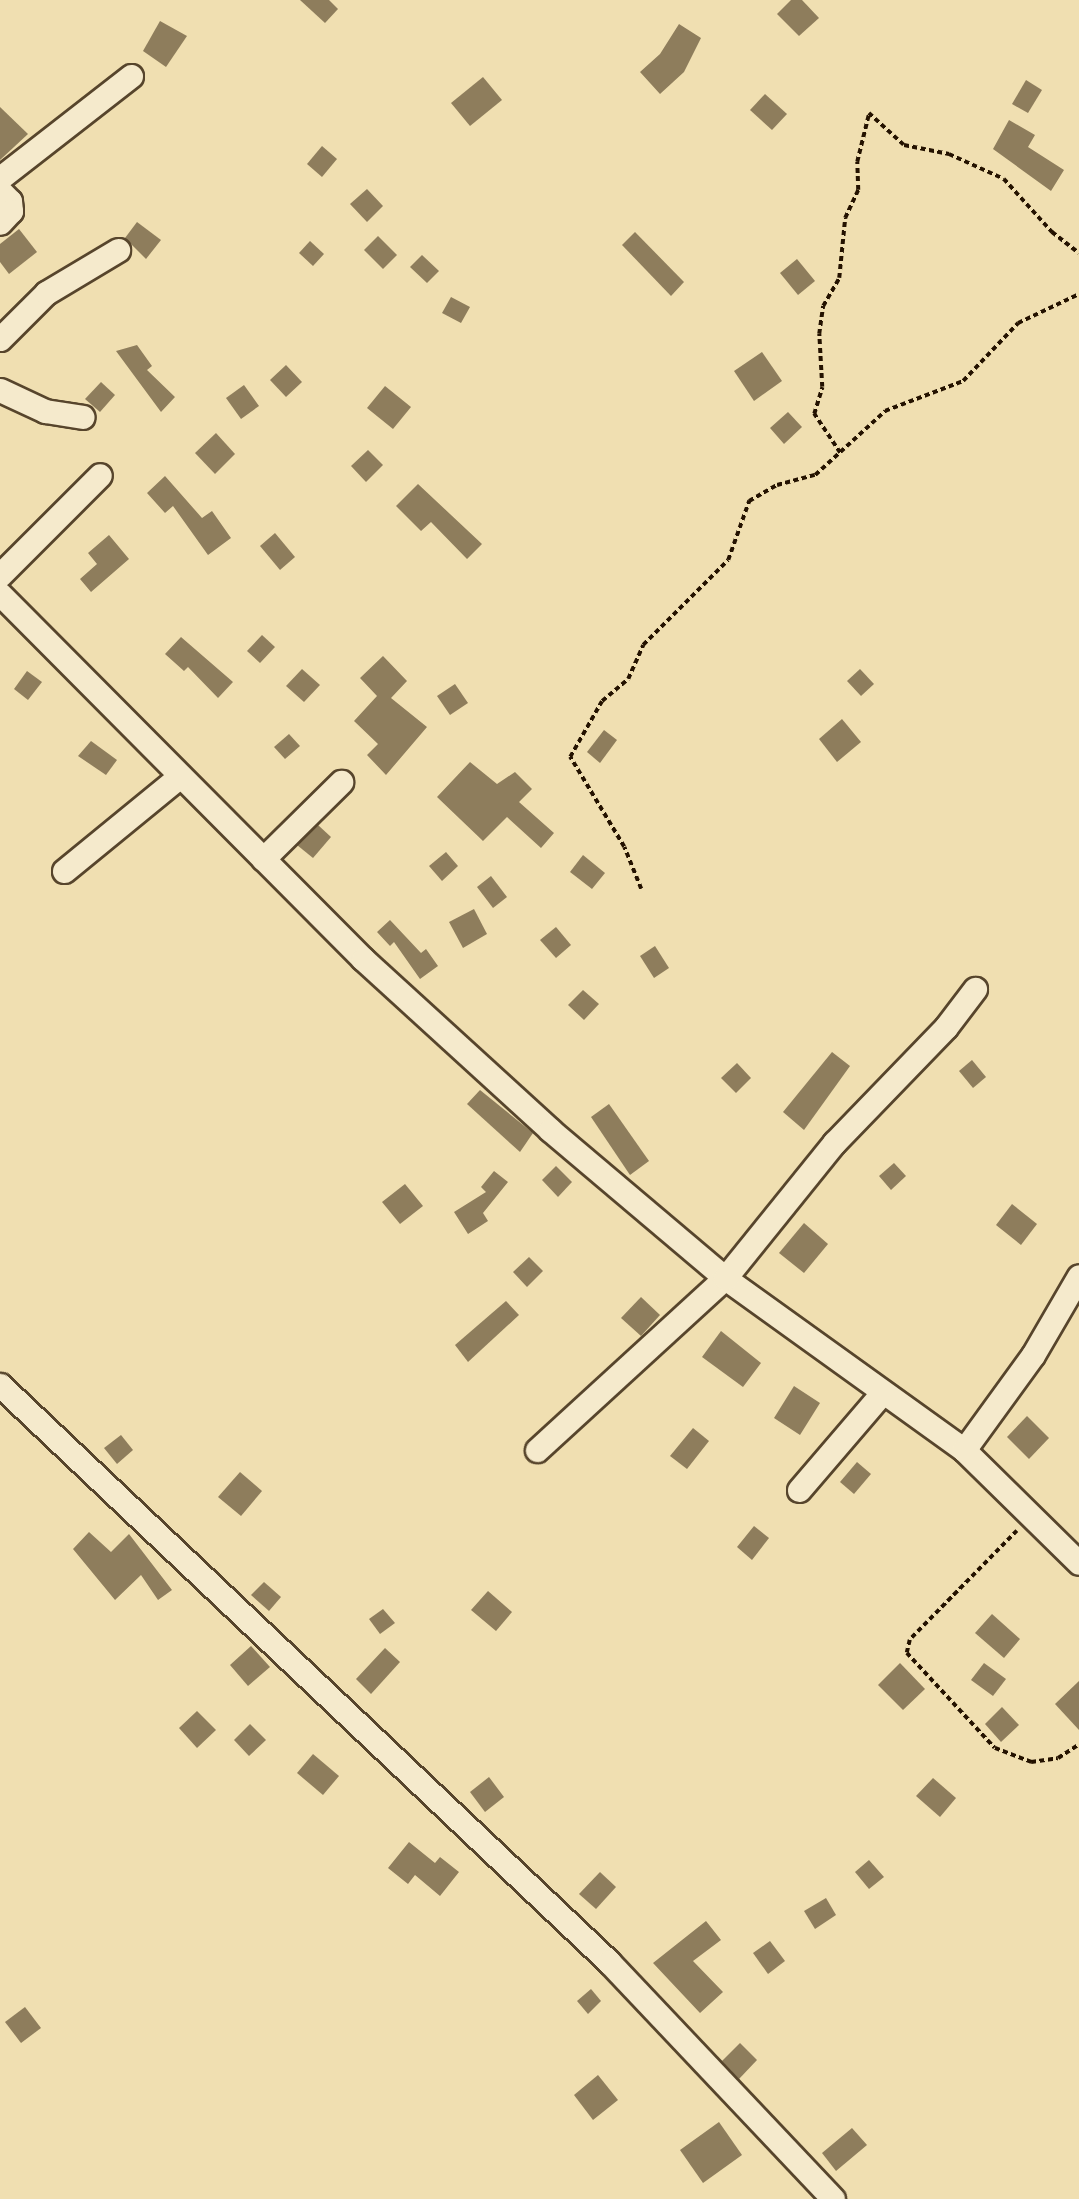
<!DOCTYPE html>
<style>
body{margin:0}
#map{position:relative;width:1079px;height:2199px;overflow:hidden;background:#f0dfb1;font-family:Vollkorn,serif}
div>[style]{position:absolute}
.building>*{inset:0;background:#8e7d5c}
.path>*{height:3.5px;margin-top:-1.75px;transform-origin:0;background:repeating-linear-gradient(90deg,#241200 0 5px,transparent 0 8.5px)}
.roads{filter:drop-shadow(2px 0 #57452c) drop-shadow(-2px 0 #57452c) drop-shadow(0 2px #57452c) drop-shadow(0 -2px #57452c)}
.minor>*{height:23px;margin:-11.5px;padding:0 11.5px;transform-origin:11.5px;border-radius:11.5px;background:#f5eacc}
span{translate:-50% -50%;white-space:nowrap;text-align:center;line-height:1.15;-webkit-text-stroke:5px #f5eacc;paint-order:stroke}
</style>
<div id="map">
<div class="building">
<div style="clip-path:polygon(300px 0,329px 0,338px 9px,325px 23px)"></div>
<div style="clip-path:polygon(791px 0,802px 0,819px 18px,799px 36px,777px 14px)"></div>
<div style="clip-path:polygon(160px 21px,187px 36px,166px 67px,143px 51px)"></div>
<div style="clip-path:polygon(679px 24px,701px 38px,684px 72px,660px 94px,640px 72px,660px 54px)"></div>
<div style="clip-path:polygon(483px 77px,502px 100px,470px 126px,451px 103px)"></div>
<div style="clip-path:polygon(1026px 80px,1042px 90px,1028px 113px,1012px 104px)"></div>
<div style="clip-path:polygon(765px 94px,787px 114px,772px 130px,750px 110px)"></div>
<div style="clip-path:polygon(0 107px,28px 134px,0 160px)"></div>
<div style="clip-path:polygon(1009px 120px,1035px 135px,1028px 147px,1064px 170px,1051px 191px,993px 149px)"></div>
<div style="clip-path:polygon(322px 146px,337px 159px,322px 177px,307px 164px)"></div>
<div style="clip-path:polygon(367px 189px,383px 206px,367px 222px,350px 204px)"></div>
<div style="clip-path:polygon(137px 222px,161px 240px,146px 259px,125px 238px)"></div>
<div style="clip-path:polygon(19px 229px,37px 252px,9px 274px,0 262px,0 244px)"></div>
<div style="clip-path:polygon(635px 232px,684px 282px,671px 296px,622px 245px)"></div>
<div style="clip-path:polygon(378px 236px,397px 255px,383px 269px,364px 250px)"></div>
<div style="clip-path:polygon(310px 241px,324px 254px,313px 266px,299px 253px)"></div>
<div style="clip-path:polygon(422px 255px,439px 271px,427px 283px,410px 267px)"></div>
<div style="clip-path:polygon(797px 259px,815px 281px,798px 295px,780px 273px)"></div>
<div style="clip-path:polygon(451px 297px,470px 307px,461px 323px,442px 313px)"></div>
<div style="clip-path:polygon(137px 345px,152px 366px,147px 370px,175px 397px,161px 412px,116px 351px)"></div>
<div style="clip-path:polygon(762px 352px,782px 381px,754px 401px,734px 371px)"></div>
<div style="clip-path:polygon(286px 365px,302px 382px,286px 397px,270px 380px)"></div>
<div style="clip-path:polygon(101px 382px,115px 395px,100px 412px,85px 399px)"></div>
<div style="clip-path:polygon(244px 385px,259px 406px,241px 419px,226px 398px)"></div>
<div style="clip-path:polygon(385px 386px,411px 407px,393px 429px,367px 408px)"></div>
<div style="clip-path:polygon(788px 412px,802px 427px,784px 444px,770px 428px)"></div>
<div style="clip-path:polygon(216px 433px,235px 454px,215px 474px,195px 453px)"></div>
<div style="clip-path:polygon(368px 450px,383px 465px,366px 482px,351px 466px)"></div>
<div style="clip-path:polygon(165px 476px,202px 518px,212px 511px,231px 538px,208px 555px,173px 506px,165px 513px,147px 493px)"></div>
<div style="clip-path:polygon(418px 484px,482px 544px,467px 559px,431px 522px,421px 531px,396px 506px)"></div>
<div style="clip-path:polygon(275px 533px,295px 557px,280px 570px,260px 546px)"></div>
<div style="clip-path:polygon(109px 535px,129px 559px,91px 592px,80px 579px,97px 564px,88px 553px)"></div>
<div style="clip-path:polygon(262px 635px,275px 647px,260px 663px,247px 651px)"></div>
<div style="clip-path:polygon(181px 637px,233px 682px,218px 698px,188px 667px,184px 671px,165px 654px)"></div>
<div style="clip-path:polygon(383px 656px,407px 681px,391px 698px,427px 727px,386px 775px,367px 755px,378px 744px,354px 721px,377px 696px,360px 678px)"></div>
<div style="clip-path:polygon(302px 669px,320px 685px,304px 702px,286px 686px)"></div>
<div style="clip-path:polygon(860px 669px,874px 684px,861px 696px,847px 681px)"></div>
<div style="clip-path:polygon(27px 671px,42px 682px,28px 700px,14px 689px)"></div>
<div style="clip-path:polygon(455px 684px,468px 703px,450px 715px,437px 696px)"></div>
<div style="clip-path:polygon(842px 719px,861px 742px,837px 762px,819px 739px)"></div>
<div style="clip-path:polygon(604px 730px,617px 740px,600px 763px,587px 752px)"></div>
<div style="clip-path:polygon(289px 734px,300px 746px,285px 759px,274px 747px)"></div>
<div style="clip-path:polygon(91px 741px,117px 760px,106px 775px,78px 756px)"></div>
<div style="clip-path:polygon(470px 762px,497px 784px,515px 772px,532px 789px,519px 802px,554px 833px,541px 848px,507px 817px,483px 841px,437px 797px)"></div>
<div style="clip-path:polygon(318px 825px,331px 837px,313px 858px,297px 845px)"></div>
<div style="clip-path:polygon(446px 852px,458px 866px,442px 881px,429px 866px)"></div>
<div style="clip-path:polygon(583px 855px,605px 873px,592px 889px,570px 872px)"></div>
<div style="clip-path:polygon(491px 876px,507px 897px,493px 908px,477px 887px)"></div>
<div style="clip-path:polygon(474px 909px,487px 934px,463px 948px,449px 922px)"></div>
<div style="clip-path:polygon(390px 920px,421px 953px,426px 949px,438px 966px,420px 979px,394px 942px,390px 946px,377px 932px)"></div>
<div style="clip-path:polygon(556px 927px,571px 945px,556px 958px,540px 940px)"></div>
<div style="clip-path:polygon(655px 946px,669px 968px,654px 978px,640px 956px)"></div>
<div style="clip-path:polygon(583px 990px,599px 1004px,584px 1020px,568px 1005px)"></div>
<div style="clip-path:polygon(832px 1052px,850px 1066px,804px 1130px,783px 1112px)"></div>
<div style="clip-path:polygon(972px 1060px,986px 1077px,973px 1088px,959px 1071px)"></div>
<div style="clip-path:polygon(737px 1063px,751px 1078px,736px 1093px,721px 1078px)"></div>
<div style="clip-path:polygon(480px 1090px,533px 1133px,520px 1152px,467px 1104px)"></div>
<div style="clip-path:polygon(609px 1104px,649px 1161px,630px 1175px,591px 1117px)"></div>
<div style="clip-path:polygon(894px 1163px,906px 1176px,891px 1190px,879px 1176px)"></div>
<div style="clip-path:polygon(556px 1166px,572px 1182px,558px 1197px,542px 1180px)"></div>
<div style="clip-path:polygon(494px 1171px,508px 1182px,483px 1213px,488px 1221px,468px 1234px,454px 1212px,486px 1192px,481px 1187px)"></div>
<div style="clip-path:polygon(405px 1184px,423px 1206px,400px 1224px,382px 1202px)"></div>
<div style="clip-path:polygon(1012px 1204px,1037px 1224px,1021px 1245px,996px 1225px)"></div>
<div style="clip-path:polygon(804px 1223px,828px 1244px,804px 1273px,779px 1253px)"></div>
<div style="clip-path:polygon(529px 1257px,543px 1271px,527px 1287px,513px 1272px)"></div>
<div style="clip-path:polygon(641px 1297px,660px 1315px,641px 1336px,621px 1318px)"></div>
<div style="clip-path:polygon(506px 1301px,519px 1315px,468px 1362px,455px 1345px)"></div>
<div style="clip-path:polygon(721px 1331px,761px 1363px,743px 1387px,702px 1357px)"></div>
<div style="clip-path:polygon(794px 1386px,820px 1403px,800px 1435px,774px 1418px)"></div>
<div style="clip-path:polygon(1027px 1416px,1049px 1438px,1029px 1459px,1007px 1437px)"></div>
<div style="clip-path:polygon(693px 1428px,709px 1441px,687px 1469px,670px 1456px)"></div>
<div style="clip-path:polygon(121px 1435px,133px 1450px,117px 1464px,104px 1448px)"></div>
<div style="clip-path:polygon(857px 1462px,871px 1474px,854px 1494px,840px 1482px)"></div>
<div style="clip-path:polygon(240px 1472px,262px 1491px,241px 1516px,218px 1497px)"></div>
<div style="clip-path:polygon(754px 1526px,769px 1538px,752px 1560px,737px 1547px)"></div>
<div style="clip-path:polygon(89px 1532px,111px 1552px,129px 1534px,172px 1590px,158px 1600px,141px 1575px,115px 1600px,73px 1549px)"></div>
<div style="clip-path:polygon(264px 1582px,281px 1597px,269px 1611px,251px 1595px)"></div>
<div style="clip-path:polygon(488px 1591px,512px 1612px,496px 1631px,471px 1610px)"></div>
<div style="clip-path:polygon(383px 1609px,395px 1623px,380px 1634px,369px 1619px)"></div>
<div style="clip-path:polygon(992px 1614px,1020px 1639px,1004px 1658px,975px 1633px)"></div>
<div style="clip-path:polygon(251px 1646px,270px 1667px,248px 1686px,230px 1665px)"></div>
<div style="clip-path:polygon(385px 1648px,400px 1662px,371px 1694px,356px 1679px)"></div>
<div style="clip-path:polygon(900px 1663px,925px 1689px,903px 1710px,878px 1685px)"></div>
<div style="clip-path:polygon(984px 1663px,1006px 1679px,993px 1696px,971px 1680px)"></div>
<div style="clip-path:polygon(1079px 1681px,1079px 1730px,1055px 1704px)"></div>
<div style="clip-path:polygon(1002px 1707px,1019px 1725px,1001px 1742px,985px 1724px)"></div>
<div style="clip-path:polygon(197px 1711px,216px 1730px,197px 1748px,179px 1728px)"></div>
<div style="clip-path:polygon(250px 1724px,266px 1740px,249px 1756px,234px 1740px)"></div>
<div style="clip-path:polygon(313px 1754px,339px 1776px,323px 1795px,297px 1773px)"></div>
<div style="clip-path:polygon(489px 1777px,504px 1797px,485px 1812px,470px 1792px)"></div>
<div style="clip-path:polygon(933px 1778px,956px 1798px,940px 1817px,916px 1796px)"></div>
<div style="clip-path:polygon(409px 1842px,435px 1863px,440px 1857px,459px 1872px,440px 1896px,415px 1875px,408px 1884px,388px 1868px)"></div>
<div style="clip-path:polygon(869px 1860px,884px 1877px,869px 1889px,855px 1872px)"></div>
<div style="clip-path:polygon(600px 1872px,616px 1887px,596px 1909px,579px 1894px)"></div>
<div style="clip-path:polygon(826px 1898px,836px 1915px,815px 1929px,804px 1911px)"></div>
<div style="clip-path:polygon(706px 1921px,721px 1940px,693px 1961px,723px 1992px,700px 2013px,653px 1963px)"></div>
<div style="clip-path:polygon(770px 1941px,785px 1961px,768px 1974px,753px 1953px)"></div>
<div style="clip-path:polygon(591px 1989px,601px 2001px,588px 2014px,577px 2001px)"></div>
<div style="clip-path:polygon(25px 2007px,41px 2028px,21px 2043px,5px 2022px)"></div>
<div style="clip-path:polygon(740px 2043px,757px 2060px,739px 2079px,722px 2061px)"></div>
<div style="clip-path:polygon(598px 2075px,618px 2100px,593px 2120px,574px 2095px)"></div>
<div style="clip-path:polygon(719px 2122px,742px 2155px,703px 2183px,680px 2150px)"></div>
<div style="clip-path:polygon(852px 2128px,867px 2145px,836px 2171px,822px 2153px)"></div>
</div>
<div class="path">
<div style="left:840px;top:453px;width:47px;rotate:-123.7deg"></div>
<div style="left:814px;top:414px;width:28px;rotate:-73deg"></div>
<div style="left:822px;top:387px;width:53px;rotate:-93.2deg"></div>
<div style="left:819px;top:334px;width:28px;rotate:-82deg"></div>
<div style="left:823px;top:306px;width:32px;rotate:-60deg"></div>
<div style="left:839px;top:278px;width:60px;rotate:-84.3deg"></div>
<div style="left:845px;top:218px;width:31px;rotate:-65deg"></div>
<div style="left:858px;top:190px;width:28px;rotate:-92deg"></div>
<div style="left:857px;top:162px;width:50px;rotate:-76.2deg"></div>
<div style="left:869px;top:113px;width:47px;rotate:42.4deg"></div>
<div style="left:904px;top:145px;width:46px;rotate:11.3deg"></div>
<div style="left:949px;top:154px;width:60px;rotate:24.4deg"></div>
<div style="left:1004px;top:179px;width:72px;rotate:47.8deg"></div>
<div style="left:1052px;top:232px;width:34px;rotate:38deg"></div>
<div style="left:641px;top:889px;width:45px;rotate:-112deg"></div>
<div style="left:624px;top:847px;width:105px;rotate:-121deg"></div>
<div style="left:570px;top:757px;width:64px;rotate:-60.3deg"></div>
<div style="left:602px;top:701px;width:34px;rotate:-40deg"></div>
<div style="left:628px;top:679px;width:37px;rotate:-66deg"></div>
<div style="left:643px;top:645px;width:120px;rotate:-45deg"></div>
<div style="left:728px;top:560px;width:63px;rotate:-70.4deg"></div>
<div style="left:749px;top:501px;width:32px;rotate:-30deg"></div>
<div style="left:777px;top:485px;width:39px;rotate:-15deg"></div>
<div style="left:815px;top:475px;width:95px;rotate:-42.4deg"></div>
<div style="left:885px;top:411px;width:84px;rotate:-21deg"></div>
<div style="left:963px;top:381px;width:80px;rotate:-46.5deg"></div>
<div style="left:1018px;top:323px;width:68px;rotate:-25.4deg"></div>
<div style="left:1017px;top:1531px;width:153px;rotate:134.5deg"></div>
<div style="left:910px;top:1640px;width:13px;rotate:103deg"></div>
<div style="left:907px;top:1653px;width:129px;rotate:47.2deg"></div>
<div style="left:995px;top:1748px;width:39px;rotate:21deg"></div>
<div style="left:1031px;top:1762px;width:27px;rotate:-8deg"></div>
<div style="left:1058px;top:1758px;width:24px;rotate:-33deg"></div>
</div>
<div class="roads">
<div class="minor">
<div style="left:0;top:178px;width:166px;rotate:-37.9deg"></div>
<div style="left:0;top:191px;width:14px;rotate:45deg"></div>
<div style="left:10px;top:201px;width:10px;rotate:84deg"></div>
<div style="left:11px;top:211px;width:16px;rotate:133deg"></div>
<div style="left:0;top:339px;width:65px;rotate:-45deg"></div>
<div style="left:46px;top:293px;width:84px;rotate:-30.8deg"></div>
<div style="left:0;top:390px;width:50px;rotate:25deg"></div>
<div style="left:45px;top:411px;width:38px;rotate:9deg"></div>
<div style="left:0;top:575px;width:141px;rotate:-45deg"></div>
<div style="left:0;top:594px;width:515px;rotate:45.16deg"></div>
<div style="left:363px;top:959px;width:253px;rotate:42.4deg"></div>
<div style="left:550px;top:1130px;width:229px;rotate:40.2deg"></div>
<div style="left:725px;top:1278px;width:294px;rotate:35.7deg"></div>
<div style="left:964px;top:1450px;width:161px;rotate:44.5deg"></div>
<div style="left:263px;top:859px;width:110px;rotate:-44.6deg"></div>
<div style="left:64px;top:871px;width:150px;rotate:-39.3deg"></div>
<div style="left:0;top:1385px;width:839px;rotate:43.45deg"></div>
<div style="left:609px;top:1962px;width:326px;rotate:46.6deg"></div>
<div style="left:537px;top:1450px;width:255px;rotate:-42.5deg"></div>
<div style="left:725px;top:1278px;width:174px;rotate:-51.1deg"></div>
<div style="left:834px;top:1143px;width:161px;rotate:-46deg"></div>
<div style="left:946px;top:1027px;width:48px;rotate:-52.7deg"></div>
<div style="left:964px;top:1450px;width:117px;rotate:-54deg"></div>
<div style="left:1033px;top:1355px;width:91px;rotate:-59.8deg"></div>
<div style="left:799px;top:1490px;width:128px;rotate:-49.4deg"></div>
</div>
</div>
</div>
